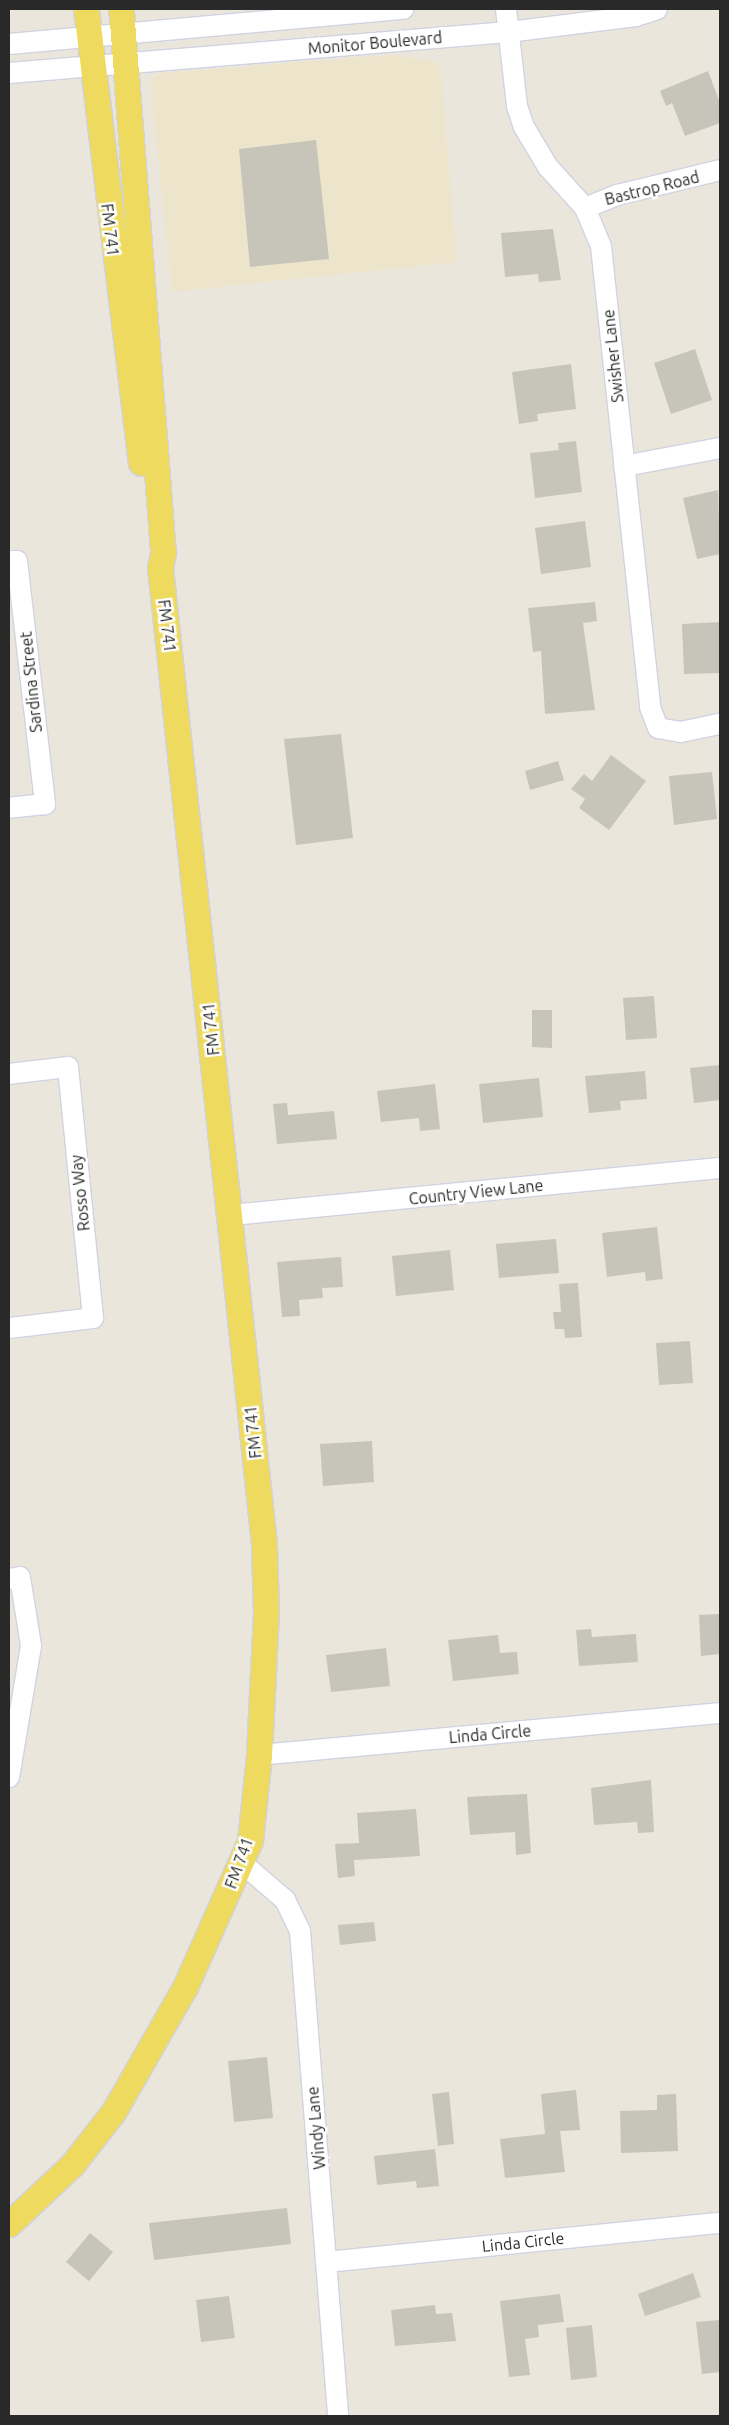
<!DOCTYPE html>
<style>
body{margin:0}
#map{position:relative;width:729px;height:2425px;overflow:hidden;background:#ebe6db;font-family:Ubuntu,sans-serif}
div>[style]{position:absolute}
.education>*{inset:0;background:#ede5cb}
.building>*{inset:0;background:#c7c4ba}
.roads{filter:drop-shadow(1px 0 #d1d2e2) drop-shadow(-1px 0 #d1d2e2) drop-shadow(0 1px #d1d2e2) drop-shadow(0 -1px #d1d2e2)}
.minor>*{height:20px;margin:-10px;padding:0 10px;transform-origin:10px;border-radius:10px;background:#fff}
.major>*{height:25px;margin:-12.5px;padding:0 12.5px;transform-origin:12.5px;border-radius:12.5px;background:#eeda5e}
span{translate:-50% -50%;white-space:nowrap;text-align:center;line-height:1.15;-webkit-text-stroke:5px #fff;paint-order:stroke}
.street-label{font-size:16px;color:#292929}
.frame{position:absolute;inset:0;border:10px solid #292929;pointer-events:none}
</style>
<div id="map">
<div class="education">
<div style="clip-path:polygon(393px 55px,440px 63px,457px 262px,172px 292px,150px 79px,162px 73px)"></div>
</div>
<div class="building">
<div style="clip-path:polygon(708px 71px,720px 103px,720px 123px,685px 136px,672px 103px,666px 106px,660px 91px)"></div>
<div style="clip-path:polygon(316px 140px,329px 259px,250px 267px,239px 149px)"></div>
<div style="clip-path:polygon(553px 229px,561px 280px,539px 282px,538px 274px,505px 277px,501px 233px)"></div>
<div style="clip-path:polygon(695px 349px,712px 400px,671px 414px,654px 363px)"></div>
<div style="clip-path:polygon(571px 364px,576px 409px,537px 414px,538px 421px,519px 424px,512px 372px)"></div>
<div style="clip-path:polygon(576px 441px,582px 492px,535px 498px,530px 453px,559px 450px,558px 443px)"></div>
<div style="clip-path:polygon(718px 490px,720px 554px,697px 559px,683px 498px)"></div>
<div style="clip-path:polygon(585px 521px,591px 567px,541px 574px,535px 528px)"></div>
<div style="clip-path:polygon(595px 602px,597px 621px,583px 623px,595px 710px,545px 714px,541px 651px,533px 652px,528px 608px)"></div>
<div style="clip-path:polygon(720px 622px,720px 673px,684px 674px,682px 624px)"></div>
<div style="clip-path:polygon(341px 734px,353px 838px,296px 845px,284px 739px)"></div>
<div style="clip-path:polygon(611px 755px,646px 781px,609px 830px,579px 808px,585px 799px,571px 789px,584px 774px,592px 781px)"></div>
<div style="clip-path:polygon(558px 761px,564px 780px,530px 790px,525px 771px)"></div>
<div style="clip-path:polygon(712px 772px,717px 819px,674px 825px,669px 776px)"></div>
<div style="clip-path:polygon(654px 996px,657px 1038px,626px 1040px,623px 998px)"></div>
<div style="clip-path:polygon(532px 1010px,552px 1010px,552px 1048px,532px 1047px)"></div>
<div style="clip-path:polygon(720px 1065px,720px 1100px,694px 1103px,690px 1068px)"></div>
<div style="clip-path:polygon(645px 1071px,647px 1099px,620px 1101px,621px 1110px,589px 1113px,585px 1076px)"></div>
<div style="clip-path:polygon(539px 1078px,543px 1117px,483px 1123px,479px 1084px)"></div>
<div style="clip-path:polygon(435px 1084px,440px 1129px,420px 1131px,419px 1118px,381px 1122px,377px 1091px)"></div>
<div style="clip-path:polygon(287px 1103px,288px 1115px,334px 1111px,337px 1139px,277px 1144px,273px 1104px)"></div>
<div style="clip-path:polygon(657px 1227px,663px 1279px,646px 1281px,645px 1272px,607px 1277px,602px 1233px)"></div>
<div style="clip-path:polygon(556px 1239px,559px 1273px,499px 1278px,496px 1244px)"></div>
<div style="clip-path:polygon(450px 1250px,454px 1290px,396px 1296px,392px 1256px)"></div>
<div style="clip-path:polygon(341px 1257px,343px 1287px,322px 1288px,323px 1298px,299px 1300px,300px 1316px,282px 1317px,277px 1262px)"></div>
<div style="clip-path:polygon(578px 1283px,582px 1337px,565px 1338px,564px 1329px,555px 1329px,553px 1312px,561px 1312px,559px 1284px)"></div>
<div style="clip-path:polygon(690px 1341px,693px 1383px,659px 1385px,656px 1343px)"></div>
<div style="clip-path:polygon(372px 1441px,374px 1482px,323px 1486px,320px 1444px)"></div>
<div style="clip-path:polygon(720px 1614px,720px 1654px,701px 1656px,699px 1615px)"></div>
<div style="clip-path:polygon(591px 1629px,592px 1637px,636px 1634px,638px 1662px,579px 1666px,576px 1630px)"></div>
<div style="clip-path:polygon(498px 1635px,500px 1653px,517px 1652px,519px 1674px,453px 1681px,448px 1640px)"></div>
<div style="clip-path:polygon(386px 1648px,390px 1686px,331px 1692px,326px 1655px)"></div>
<div style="clip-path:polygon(651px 1780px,654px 1832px,638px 1833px,637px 1822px,594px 1825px,591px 1788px)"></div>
<div style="clip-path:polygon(527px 1794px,531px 1853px,516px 1855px,515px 1832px,470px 1835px,467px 1797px)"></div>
<div style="clip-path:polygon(416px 1809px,420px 1856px,354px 1860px,355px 1876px,338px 1878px,335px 1844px,359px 1843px,357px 1813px)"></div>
<div style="clip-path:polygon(374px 1922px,376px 1941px,340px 1945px,338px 1925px)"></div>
<div style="clip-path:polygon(267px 2057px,273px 2118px,234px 2122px,228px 2061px)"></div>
<div style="clip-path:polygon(576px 2090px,580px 2130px,560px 2131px,565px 2172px,505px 2178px,500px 2139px,545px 2134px,541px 2094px)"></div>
<div style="clip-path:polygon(449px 2092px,454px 2144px,438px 2146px,432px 2094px)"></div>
<div style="clip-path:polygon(676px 2094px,678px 2151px,621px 2153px,620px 2111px,657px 2110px,657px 2095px)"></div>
<div style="clip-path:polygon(435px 2149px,439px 2186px,417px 2188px,416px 2181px,377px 2185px,374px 2156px)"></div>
<div style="clip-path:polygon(287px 2208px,291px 2244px,154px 2260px,149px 2223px)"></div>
<div style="clip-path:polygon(90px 2233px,113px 2252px,89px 2281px,66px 2262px)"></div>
<div style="clip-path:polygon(693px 2273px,701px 2297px,645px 2316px,638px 2294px)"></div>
<div style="clip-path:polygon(560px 2294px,564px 2322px,538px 2325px,539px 2337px,525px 2339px,530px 2375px,509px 2377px,500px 2301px)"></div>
<div style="clip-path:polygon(229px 2296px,235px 2338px,201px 2342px,196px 2300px)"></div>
<div style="clip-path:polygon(435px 2305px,436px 2314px,452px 2313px,456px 2341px,395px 2346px,391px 2310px)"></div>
<div style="clip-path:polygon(720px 2320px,720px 2372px,702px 2374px,696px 2322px)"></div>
<div style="clip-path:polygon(592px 2325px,597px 2377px,571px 2380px,566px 2328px)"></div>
</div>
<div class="roads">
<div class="minor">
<div style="left:506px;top:9px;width:98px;rotate:83.5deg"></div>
<div style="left:517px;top:106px;width:22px;rotate:72deg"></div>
<div style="left:524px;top:127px;width:47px;rotate:59deg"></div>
<div style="left:548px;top:167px;width:55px;rotate:47.9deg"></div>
<div style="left:585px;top:208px;width:41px;rotate:67.2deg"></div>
<div style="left:601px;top:246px;width:464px;rotate:83.9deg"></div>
<div style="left:650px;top:707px;width:22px;rotate:69deg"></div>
<div style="left:658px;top:728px;width:23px;rotate:10deg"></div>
<div style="left:681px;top:732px;width:40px;rotate:-12deg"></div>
<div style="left:9px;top:44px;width:396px;rotate:-5.1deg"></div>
<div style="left:9px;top:73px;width:501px;rotate:-4.7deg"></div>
<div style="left:508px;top:32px;width:129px;rotate:-7.1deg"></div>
<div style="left:636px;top:16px;width:22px;rotate:-18deg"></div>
<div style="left:585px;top:208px;width:35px;rotate:-22deg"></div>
<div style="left:617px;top:195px;width:106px;rotate:-13.6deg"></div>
<div style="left:624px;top:466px;width:98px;rotate:-10.6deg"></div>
<div style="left:9px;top:561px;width:8px"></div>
<div style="left:17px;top:561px;width:245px;rotate:83.4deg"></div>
<div style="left:45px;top:804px;width:36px;rotate:174deg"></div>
<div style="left:9px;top:1074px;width:59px;rotate:-6.8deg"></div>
<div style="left:68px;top:1067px;width:252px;rotate:84.3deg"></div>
<div style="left:93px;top:1318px;width:85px;rotate:173.2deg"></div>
<div style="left:231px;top:1215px;width:491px;rotate:-5.5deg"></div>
<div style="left:9px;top:1579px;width:11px;rotate:-10deg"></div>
<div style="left:20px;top:1577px;width:70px;rotate:80.9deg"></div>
<div style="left:31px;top:1646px;width:133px;rotate:99.5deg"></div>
<div style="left:259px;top:1755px;width:463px;rotate:-5.2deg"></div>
<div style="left:242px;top:1863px;width:57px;rotate:40.7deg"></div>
<div style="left:285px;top:1900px;width:34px;rotate:64deg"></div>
<div style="left:300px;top:1931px;width:486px;rotate:85.5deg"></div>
<div style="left:326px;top:2262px;width:396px;rotate:-5.7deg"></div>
</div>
<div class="major">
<div style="left:86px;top:9px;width:457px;rotate:83.1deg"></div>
<div style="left:9px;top:2224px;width:86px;rotate:-43.1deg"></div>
<div style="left:72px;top:2165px;width:68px;rotate:-52.1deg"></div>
<div style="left:114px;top:2111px;width:143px;rotate:-60.2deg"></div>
<div style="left:185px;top:1987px;width:160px;rotate:-66deg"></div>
<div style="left:250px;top:1841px;width:86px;rotate:-84deg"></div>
<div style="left:259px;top:1755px;width:143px;rotate:-87.2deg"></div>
<div style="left:266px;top:1612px;width:68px;rotate:-91.7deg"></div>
<div style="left:264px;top:1544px;width:982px;rotate:-96.08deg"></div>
<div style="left:160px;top:568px;width:16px;rotate:-79deg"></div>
<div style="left:163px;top:552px;width:545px;rotate:-94.42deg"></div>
</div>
</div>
<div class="street-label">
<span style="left:375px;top:43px;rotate:-5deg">Monitor Boulevard</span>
<span style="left:652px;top:188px;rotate:-14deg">Bastrop Road</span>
<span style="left:110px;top:230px;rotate:83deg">FM 741</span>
<span style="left:613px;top:356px;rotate:-96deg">Swisher Lane</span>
<span style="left:167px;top:626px;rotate:83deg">FM 741</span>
<span style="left:31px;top:682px;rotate:-96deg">Sardina Street</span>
<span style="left:211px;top:1029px;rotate:-96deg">FM 741</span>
<span style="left:476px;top:1192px;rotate:-6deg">Country View Lane</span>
<span style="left:80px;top:1193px;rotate:-96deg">Rosso Way</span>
<span style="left:253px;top:1432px;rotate:-96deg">FM 741</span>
<span style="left:490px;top:1734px;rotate:-5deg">Linda Circle</span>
<span style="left:239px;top:1863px;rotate:-70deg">FM 741</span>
<span style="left:316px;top:2128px;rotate:-95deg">Windy Lane</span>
<span style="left:523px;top:2242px;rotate:-6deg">Linda Circle</span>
</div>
<div class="frame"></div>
</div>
